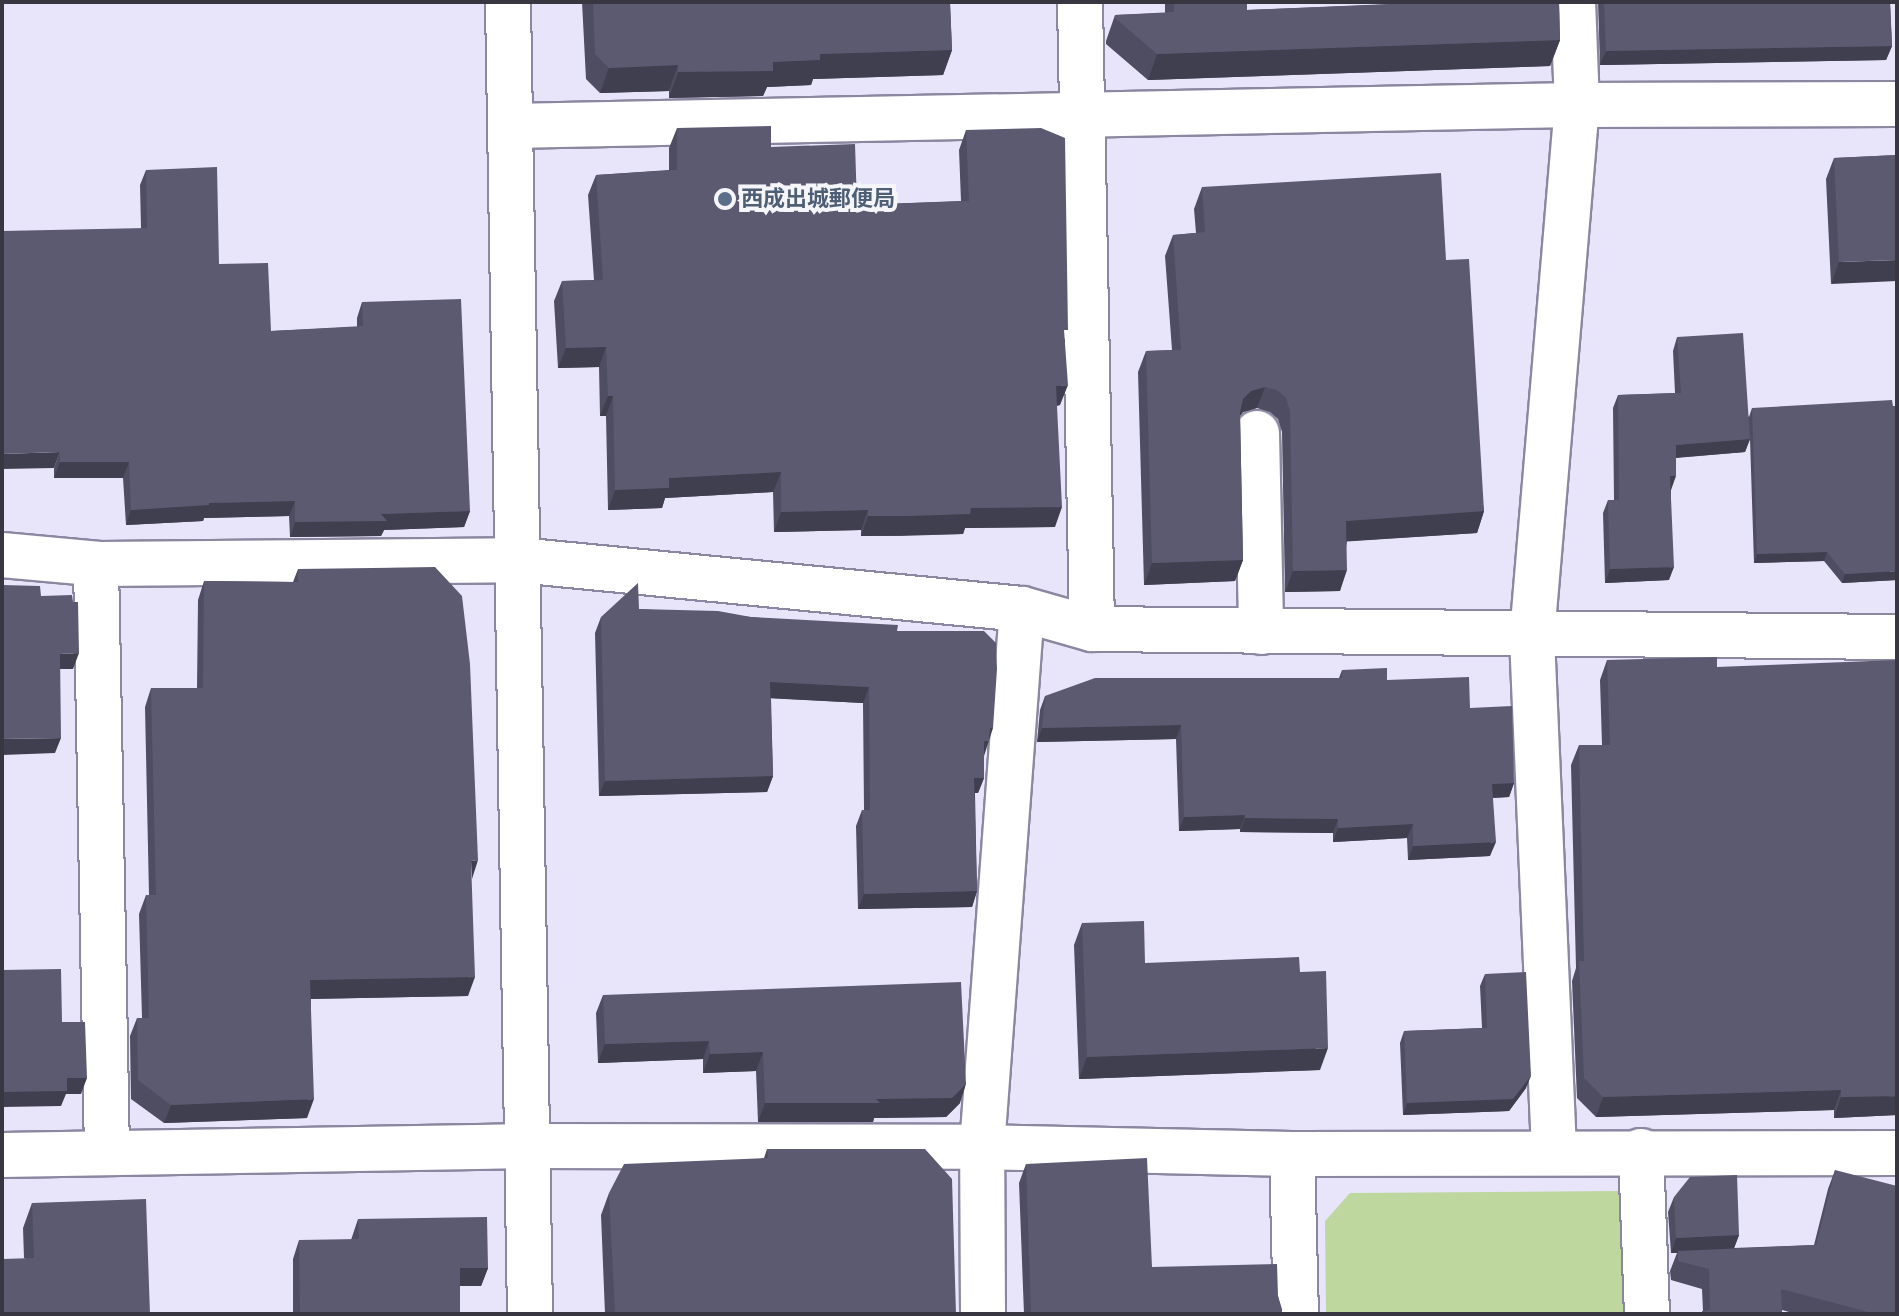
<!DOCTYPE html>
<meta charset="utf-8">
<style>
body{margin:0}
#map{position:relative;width:1899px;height:1316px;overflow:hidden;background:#e8e5fb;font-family:"Work Sans","Noto Sans JP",sans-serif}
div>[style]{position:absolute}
.green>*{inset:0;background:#bed79f}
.roads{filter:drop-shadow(2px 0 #8b87a0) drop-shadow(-2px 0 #8b87a0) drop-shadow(0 2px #8b87a0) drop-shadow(0 -2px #8b87a0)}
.minor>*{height:44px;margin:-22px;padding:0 22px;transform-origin:22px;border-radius:22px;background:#fff}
.wall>*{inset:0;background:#4f4d61}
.shaded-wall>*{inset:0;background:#403f4f}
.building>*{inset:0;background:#5c5a71}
.dots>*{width:22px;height:22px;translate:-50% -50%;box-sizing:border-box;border:4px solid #f5f5fa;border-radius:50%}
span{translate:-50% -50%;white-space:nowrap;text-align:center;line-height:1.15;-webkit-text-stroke:8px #f5f5fa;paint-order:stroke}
.service-label{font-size:22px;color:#4e5e75;font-weight:700}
.left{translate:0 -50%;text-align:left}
.frame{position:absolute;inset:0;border:4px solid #383641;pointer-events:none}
</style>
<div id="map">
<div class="green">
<div style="clip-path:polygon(1618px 1191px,1632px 1206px,1634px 1314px,1326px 1314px,1325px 1221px,1350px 1193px)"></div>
</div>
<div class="roads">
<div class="minor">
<div style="left:508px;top:2px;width:1312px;rotate:89.04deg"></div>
<div style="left:1080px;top:2px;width:627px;rotate:88.9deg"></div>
<div style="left:510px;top:126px;width:1067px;rotate:-1.13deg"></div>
<div style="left:1577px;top:105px;width:320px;rotate:-0.2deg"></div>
<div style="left:1257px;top:433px;width:199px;rotate:88.8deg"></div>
<div style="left:2px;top:555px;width:98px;rotate:5.2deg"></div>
<div style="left:100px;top:564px;width:418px;rotate:-0.5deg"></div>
<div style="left:518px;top:560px;width:506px;rotate:5.55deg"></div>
<div style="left:1022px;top:609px;width:73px;rotate:15.9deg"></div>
<div style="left:1092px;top:629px;width:805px;rotate:0.57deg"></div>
<div style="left:96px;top:564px;width:588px;rotate:88.93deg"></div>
<div style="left:1554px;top:1151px;width:515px;rotate:-92.45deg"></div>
<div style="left:1532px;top:636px;width:533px;rotate:-85.16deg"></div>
<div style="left:1577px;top:105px;width:103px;rotate:-92.2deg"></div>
<div style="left:1641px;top:1151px;width:163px;rotate:87.9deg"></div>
<div style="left:1292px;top:1154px;width:160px;rotate:88.6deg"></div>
<div style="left:2px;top:1155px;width:524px;rotate:-0.98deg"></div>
<div style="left:526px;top:1146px;width:456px;rotate:0.1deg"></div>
<div style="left:982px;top:1147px;width:310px;rotate:1.3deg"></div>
<div style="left:1292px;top:1154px;width:605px;rotate:-0.09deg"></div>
<div style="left:983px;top:1314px;width:167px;rotate:-90.3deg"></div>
<div style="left:982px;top:1147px;width:539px;rotate:-85.75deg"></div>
</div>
</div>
<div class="wall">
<div style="clip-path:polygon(582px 2px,982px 2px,950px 3px,952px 50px,943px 75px,813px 79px,811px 85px,767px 87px,763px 96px,669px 98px,669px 91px,600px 93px,586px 79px)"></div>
<div style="clip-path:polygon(1165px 2px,1247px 2px,1247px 10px,1426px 3px,1426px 2px,1559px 2px,1560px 40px,1550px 66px,1148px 80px,1106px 44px,1106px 41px,1115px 15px,1165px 13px)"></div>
<div style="clip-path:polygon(1598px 2px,1890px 2px,1892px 46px,1886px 60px,1600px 65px)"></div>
<div style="clip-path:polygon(677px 128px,771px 147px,857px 205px,961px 201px,959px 150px,966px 130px,1065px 340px,1060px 405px,1057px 406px,1055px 527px,965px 528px,963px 534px,901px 536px,861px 536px,861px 530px,774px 532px,773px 492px,665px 498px,662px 508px,608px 510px,606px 416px,600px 416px,599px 367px,558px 368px,554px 301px,562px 281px,594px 280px,588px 195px,596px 175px,669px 170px,669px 148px)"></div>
<div style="clip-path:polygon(1897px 155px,1831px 284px,1826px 179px,1834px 158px)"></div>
<div style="clip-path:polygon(146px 170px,271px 331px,357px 327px,357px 318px,362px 302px,470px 511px,464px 527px,384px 530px,381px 536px,290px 537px,289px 516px,204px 518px,203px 521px,126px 525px,123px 478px,54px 478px,54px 468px,141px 228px,140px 185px)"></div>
<div style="clip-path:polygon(1202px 187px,1446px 260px,1484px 511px,1477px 533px,1347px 541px,1340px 591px,1285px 592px,1282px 432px,1278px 419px,1270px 412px,1257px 408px,1243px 412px,1240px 416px,1243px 560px,1235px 581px,1144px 585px,1138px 372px,1146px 351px,1172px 350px,1165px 256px,1173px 235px,1196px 233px,1194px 209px)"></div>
<div style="clip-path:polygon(1677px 337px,1749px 417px,1752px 408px,1897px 580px,1842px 583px,1824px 561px,1754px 563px,1750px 439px,1745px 452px,1676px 458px,1671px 490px,1669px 580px,1605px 583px,1603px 513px,1608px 500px,1614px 500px,1613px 408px,1618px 395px,1675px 393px,1673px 351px)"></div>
<div style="clip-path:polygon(298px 569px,471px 879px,468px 996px,311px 999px,307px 1118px,164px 1123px,131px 1099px,130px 1036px,137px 1018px,142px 1018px,139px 914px,146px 895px,149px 895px,145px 707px,151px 688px,197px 688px,198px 600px,204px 581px,293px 582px)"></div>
<div style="clip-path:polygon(639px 609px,751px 617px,897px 631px,989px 737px,984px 754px,984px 778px,978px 793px,975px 793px,977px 891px,972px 907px,858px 909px,856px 826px,862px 810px,864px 810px,863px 703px,771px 698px,773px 776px,767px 792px,599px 796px,595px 633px,601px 617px)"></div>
<div style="clip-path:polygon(1607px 660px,1717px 667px,1897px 1115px,1834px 1118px,1834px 1110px,1596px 1117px,1577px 1098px,1572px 981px,1576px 968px,1571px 765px,1579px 745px,1602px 745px,1600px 680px)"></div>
<div style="clip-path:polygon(1342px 670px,1387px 680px,1470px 708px,1514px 783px,1509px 797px,1493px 798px,1490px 856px,1408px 860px,1407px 838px,1333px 842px,1333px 833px,1240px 832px,1240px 829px,1179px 831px,1176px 739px,1037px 742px,1040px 710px,1045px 696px,1339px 678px)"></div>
<div style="clip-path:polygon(1082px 923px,1145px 963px,1300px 972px,1320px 1070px,1079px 1079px,1074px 945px)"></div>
<div style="clip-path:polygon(1485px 974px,1526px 1088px,1509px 1111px,1403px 1115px,1400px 1043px,1404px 1031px,1482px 1028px,1480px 986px)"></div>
<div style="clip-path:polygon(603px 995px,960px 1103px,946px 1117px,874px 1118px,873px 1122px,758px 1122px,756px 1071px,703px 1073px,703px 1059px,598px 1063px,596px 1013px)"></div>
<div style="clip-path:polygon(767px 1149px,956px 1314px,605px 1314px,601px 1215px,609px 1193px,764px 1158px)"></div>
<div style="clip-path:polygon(1026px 1164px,1152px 1267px,1278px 1296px,1282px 1314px,1024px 1314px,1019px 1183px)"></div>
<div style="clip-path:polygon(1835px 1170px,1897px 1314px,1796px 1314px,1782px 1310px,1782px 1314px,1701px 1314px,1703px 1311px,1702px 1289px,1671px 1280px,1670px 1271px,1677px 1253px,1671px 1253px,1668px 1212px,1674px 1197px,1739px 1235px,1734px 1248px,1814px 1245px,1828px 1189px)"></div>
<div style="clip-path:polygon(32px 1203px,150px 1314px,24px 1258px,23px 1228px)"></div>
<div style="clip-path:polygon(358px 1219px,488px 1268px,481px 1286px,460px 1286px,460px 1314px,293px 1314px,293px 1259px,299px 1240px,351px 1240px)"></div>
</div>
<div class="shaded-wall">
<div style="clip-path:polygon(1560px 40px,1550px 66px,1148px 80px,1157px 54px)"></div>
<div style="clip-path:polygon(1892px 46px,1886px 60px,1600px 65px,1606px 51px)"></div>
<div style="clip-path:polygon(952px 50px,943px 75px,813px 79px,811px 85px,767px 87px,763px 96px,669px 98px,678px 72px,773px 62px,820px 54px)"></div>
<div style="clip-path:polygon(678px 65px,669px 91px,600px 93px,609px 68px)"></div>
<div style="clip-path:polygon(1897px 260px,1897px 281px,1831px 284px,1839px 262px)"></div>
<div style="clip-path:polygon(606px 347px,599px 367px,558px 368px,566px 348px)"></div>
<div style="clip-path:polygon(1068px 385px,1060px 405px,1049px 406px,1056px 386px)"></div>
<div style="clip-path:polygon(1265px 387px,1257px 408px,1243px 412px,1236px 420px,1243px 399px,1251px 391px)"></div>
<div style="clip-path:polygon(608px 396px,613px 396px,606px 416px,600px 416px)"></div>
<div style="clip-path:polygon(1750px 439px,1745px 452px,1671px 458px,1676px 445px)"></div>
<div style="clip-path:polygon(60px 452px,54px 468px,2px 469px,2px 454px)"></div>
<div style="clip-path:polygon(60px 462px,129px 462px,123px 478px,54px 478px)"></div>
<div style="clip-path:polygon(781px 472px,773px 492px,665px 498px,662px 508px,608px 510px,615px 490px,669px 478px)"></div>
<div style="clip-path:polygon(1670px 476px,1676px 476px,1671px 490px,1665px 490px)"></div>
<div style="clip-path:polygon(295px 501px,289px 516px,204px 518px,203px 521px,126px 525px,131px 510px,209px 503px)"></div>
<div style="clip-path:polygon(1062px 507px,1055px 527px,965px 528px,963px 534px,861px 536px,868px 516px,971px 508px)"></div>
<div style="clip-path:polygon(868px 510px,861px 530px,774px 532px,781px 512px)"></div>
<div style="clip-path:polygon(470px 511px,464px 527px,384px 530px,381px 536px,290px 537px,295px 522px,381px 514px)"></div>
<div style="clip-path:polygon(1484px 511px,1477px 533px,1339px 542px,1346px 521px)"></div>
<div style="clip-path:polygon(1827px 552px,1824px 561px,1754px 563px,1757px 554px)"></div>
<div style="clip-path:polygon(1243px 560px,1235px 581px,1144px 585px,1152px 563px)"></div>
<div style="clip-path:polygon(1674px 567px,1669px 580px,1605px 583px,1610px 569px)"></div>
<div style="clip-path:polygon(1347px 570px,1340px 591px,1285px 592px,1293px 571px)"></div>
<div style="clip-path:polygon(1897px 571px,1897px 580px,1842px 583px,1845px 574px)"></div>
<div style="clip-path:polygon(79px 653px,73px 669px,54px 669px,60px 654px)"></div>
<div style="clip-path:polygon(770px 682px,869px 687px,863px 703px,765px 698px)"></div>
<div style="clip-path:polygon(1181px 725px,1176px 739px,1037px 742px,1042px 728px)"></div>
<div style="clip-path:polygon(990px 728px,993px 728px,984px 756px,979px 756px)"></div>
<div style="clip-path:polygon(61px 738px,55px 753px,2px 755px,2px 739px)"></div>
<div style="clip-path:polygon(773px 776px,767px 792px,599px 796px,605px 781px)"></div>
<div style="clip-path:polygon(974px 778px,984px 778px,978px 793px,969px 793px)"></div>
<div style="clip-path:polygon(1514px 783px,1509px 797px,1487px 798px,1492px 784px)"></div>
<div style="clip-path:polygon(1245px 815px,1240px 829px,1179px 831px,1184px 817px)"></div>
<div style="clip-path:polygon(1245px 818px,1338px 819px,1333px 833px,1240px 832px)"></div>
<div style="clip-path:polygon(1413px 824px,1407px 838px,1333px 842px,1338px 828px)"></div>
<div style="clip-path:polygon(1496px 842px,1490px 856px,1408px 860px,1413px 846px)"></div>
<div style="clip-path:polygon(478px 860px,472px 879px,471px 861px)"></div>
<div style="clip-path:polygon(977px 891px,972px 907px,858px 909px,864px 894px)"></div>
<div style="clip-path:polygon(475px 977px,468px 996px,303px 999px,310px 980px)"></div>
<div style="clip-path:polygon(709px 1041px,703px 1059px,598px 1063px,605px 1044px)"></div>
<div style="clip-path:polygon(1328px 1048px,1320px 1070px,1079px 1079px,1087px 1057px)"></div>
<div style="clip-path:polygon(763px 1052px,756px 1071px,703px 1073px,710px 1054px)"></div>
<div style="clip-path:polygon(1531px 1076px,1526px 1088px,1509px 1111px,1403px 1115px,1407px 1103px)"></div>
<div style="clip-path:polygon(67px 1078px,87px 1078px,81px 1094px,66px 1094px,61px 1106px,2px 1107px,2px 1092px)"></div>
<div style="clip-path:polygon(966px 1084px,960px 1103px,946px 1117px,874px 1118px,873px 1122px,758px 1122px,765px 1103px,876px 1099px)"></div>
<div style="clip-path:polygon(1841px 1090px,1834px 1110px,1596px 1117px,1603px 1097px)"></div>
<div style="clip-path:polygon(1897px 1096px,1897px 1115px,1834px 1118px,1841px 1097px)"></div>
<div style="clip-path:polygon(314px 1099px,307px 1118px,164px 1123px,171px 1105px)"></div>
<div style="clip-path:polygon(1739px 1235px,1733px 1251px,1671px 1253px,1676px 1238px)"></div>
<div style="clip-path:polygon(460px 1268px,488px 1268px,481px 1286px,453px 1286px)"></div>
</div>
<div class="building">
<div style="clip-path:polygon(593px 2px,950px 2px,952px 50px,820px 54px,820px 60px,773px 62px,773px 71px,678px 72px,678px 65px,609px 68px,595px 54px)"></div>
<div style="clip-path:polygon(1174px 2px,1247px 2px,1247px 10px,1437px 2px,1559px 2px,1560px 40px,1157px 54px,1115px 18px,1115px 15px,1174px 12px)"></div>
<div style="clip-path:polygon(1604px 2px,1890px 2px,1892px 46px,1606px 51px)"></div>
<div style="clip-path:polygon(771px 126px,771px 147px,855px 144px,857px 205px,969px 201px,966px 130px,1041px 128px,1065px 138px,1068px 330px,1064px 330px,1068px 385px,1056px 386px,1062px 507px,971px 508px,970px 514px,908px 516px,868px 516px,868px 510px,781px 512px,781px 472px,669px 478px,669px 488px,615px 490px,613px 396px,608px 396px,606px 347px,566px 348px,562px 281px,603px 280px,596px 175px,677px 170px,677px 128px)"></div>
<div style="clip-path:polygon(1897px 155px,1897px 260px,1839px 262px,1834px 158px)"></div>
<div style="clip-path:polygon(217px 167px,219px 264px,268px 263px,271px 331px,363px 326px,362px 302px,461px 299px,470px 511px,381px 514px,387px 521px,295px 522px,295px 501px,209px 503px,209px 505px,131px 510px,129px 462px,60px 462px,60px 452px,2px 454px,2px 231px,147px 228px,146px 170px)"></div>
<div style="clip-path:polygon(1441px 173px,1446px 260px,1469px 259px,1484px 511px,1346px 521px,1347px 570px,1293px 571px,1290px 411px,1286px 398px,1277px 390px,1265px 387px,1251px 391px,1243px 399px,1240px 412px,1243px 560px,1152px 563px,1146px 351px,1181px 350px,1173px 235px,1205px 232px,1202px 187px)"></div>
<div style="clip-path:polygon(1743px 333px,1750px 439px,1676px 445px,1676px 476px,1670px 476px,1674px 567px,1610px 569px,1608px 500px,1619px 500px,1618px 395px,1681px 393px,1677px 337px)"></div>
<div style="clip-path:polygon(1892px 400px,1893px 406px,1897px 406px,1897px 571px,1845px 574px,1827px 552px,1757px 554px,1752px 408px)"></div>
<div style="clip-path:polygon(435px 567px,462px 596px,470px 664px,478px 860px,471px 861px,475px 977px,310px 980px,314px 1099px,171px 1105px,138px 1080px,137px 1018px,149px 1018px,146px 895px,156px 895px,151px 688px,203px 688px,204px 581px,298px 582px,298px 569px)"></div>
<div style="clip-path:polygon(638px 583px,639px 609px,718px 611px,751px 617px,898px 625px,897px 631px,984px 631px,996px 643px,997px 669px,993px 728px,990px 728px,989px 741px,984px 741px,984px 778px,974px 778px,977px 891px,864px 894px,862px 810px,870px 810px,869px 687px,770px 682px,773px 776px,605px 781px,601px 617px)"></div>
<div style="clip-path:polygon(2px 585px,40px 586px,41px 596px,72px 595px,73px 602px,78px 602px,79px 653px,60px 654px,61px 738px,2px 739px)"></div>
<div style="clip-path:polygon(1717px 657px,1717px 667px,1897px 660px,1897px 1096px,1841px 1097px,1841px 1090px,1603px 1097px,1584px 1078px,1579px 961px,1584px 961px,1579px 745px,1610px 745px,1607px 660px)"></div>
<div style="clip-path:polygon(1387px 668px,1387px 680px,1469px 677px,1470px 708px,1512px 706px,1514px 783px,1492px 784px,1496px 842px,1413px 846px,1413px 824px,1338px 828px,1338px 819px,1245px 818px,1245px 815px,1184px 817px,1181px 725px,1042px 728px,1045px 696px,1095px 678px,1342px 678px,1342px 670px)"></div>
<div style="clip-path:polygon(1144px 921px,1145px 963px,1299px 957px,1300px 972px,1326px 971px,1328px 1048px,1087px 1057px,1082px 923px)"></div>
<div style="clip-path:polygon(61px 969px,62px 1022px,85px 1022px,87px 1078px,67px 1078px,67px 1091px,2px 1092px,2px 970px)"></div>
<div style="clip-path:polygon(1526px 972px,1531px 1076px,1513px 1099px,1407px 1103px,1404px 1031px,1487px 1028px,1485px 974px)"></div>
<div style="clip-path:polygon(961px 982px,966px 1084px,952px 1098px,876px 1099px,880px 1103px,765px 1103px,763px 1052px,710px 1054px,709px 1041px,605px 1044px,603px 995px)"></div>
<div style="clip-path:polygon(767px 1149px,925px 1149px,952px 1179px,956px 1314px,615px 1314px,609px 1193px,624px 1164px,768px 1158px)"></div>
<div style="clip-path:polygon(1147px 1158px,1152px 1267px,1277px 1264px,1278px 1296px,1282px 1309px,1282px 1314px,1031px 1314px,1026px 1164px)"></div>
<div style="clip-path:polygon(1835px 1170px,1897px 1186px,1897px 1314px,1876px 1314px,1781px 1289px,1782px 1314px,1702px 1314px,1702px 1311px,1710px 1310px,1709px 1269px,1678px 1261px,1678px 1251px,1816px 1245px)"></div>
<div style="clip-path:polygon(1737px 1175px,1739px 1235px,1676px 1238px,1674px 1197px,1690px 1177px)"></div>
<div style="clip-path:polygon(146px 1199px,150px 1314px,2px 1314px,2px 1259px,34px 1258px,32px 1203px)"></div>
<div style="clip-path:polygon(487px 1217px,488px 1268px,460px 1268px,460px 1314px,300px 1314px,299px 1240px,359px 1239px,358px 1219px)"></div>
</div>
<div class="dots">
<div style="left:725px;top:199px;background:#5c6f8a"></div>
</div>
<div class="service-label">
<span class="left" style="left:741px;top:199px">西成出城郵便局</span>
</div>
<div class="frame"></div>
</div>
